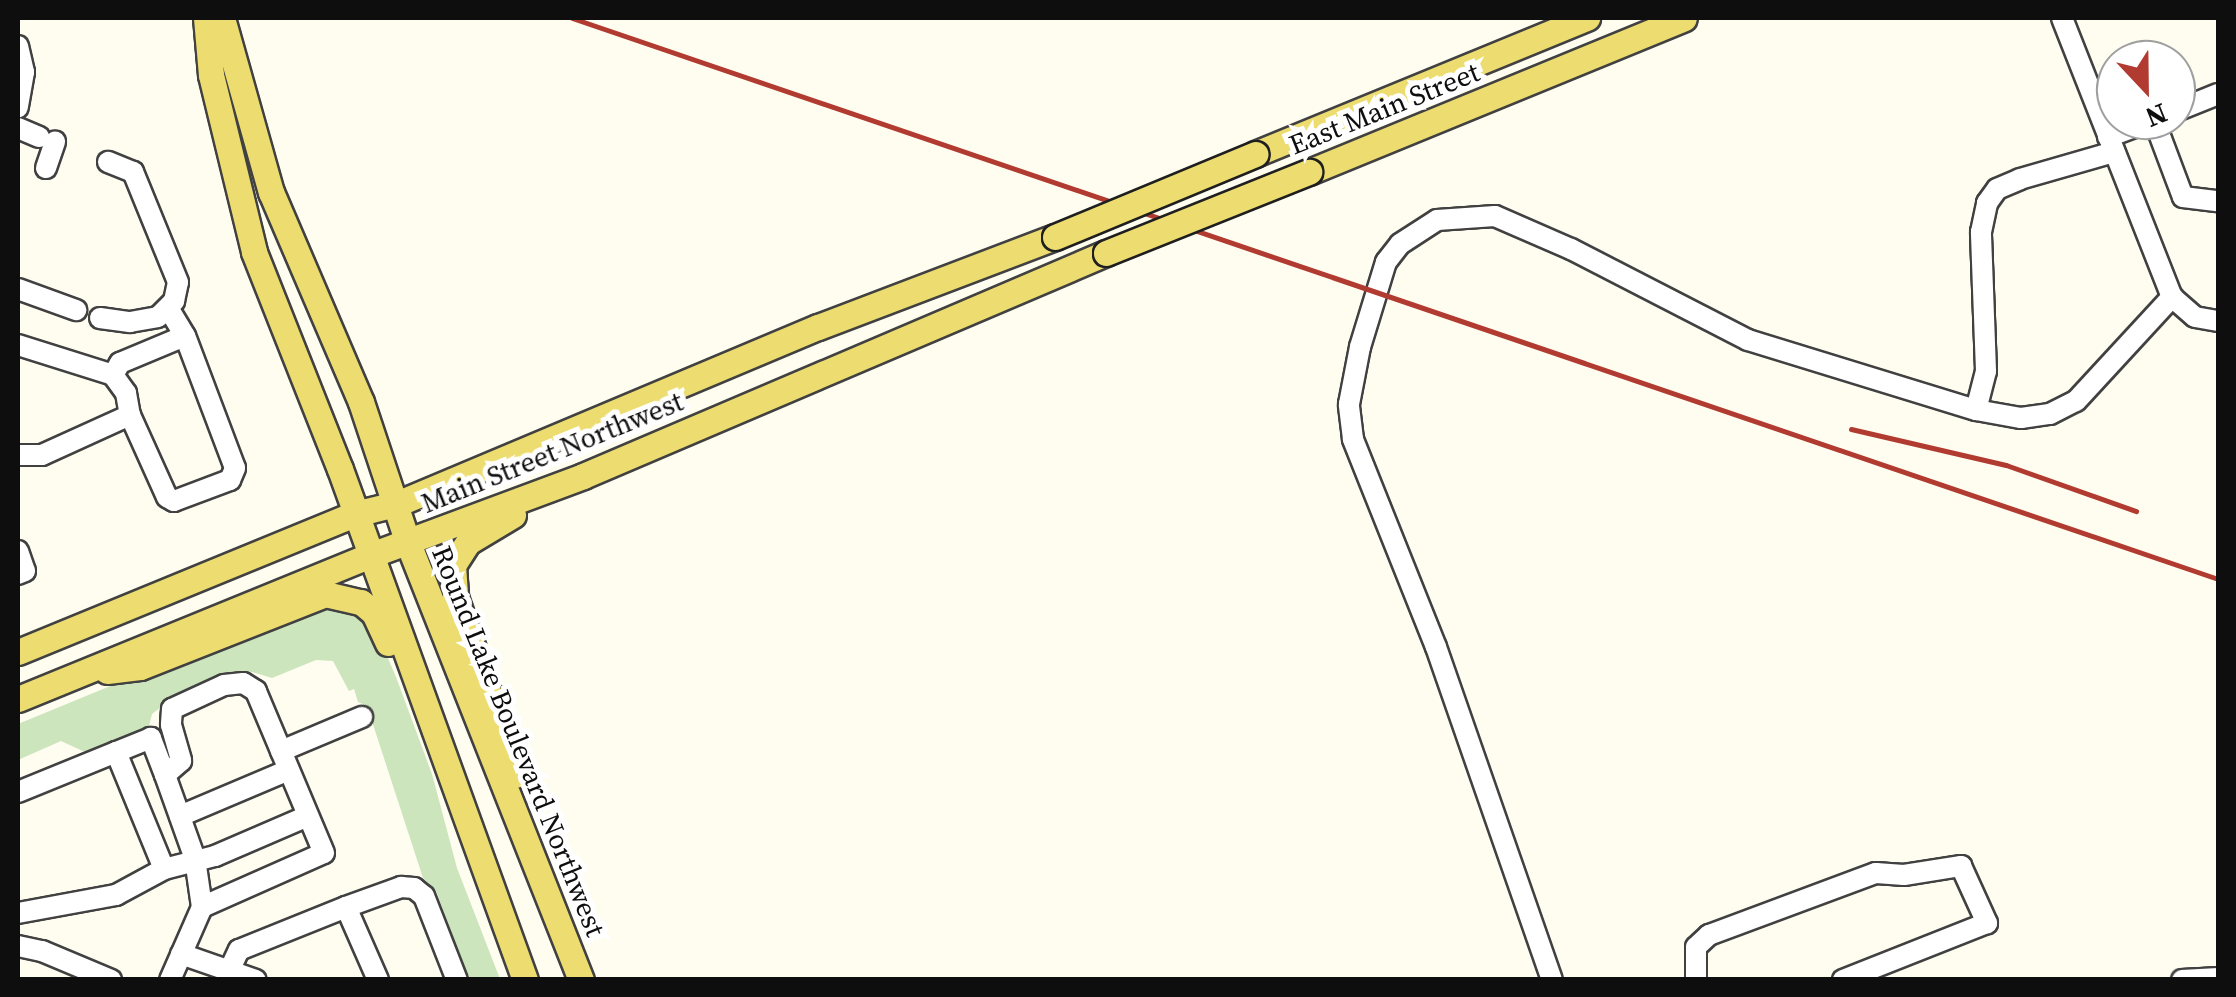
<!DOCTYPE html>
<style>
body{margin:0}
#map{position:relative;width:2236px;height:997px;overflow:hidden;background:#fefdf0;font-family:"Source Serif 4",serif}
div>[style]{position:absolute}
.green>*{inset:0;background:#cce5bc}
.roads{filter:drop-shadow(2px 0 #414141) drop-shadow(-2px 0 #414141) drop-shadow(0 2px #414141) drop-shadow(0 -2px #414141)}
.minor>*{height:20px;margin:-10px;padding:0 10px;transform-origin:10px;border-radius:10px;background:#fff}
.major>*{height:25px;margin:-12.5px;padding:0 12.5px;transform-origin:12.5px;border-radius:12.5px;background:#eddd71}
.rail>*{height:5px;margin:-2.5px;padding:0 2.5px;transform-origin:2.5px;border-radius:2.5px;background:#b23b31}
.bridges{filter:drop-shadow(2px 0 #1f1f1f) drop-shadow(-2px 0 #1f1f1f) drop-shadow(0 2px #1f1f1f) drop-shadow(0 -2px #1f1f1f)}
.major-bridge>*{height:25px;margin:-12.5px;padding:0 12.5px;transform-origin:12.5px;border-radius:12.5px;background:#eddd71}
span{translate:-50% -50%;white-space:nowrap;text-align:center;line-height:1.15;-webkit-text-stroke:10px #fff;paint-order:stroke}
.street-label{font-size:28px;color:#0e0e0e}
.frame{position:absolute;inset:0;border:20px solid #0e0e0e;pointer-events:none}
.north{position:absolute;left:2096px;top:40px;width:100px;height:100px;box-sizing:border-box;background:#fff;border:2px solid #9f9f9f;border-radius:50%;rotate:158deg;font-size:28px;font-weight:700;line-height:40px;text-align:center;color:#0e0e0e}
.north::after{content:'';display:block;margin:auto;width:35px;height:45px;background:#b23b31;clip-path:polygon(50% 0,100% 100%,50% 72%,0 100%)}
</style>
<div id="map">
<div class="green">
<div style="clip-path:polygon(349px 607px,376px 630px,396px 677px,432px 774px,457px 868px,500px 979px,469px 979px,436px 891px,423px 878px,367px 706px,358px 702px,354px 689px,349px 691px,333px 661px,316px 660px,272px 678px,252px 672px,161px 707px,152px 714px,149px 726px,85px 752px,61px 741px,18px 760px,18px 724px,256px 626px,320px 608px)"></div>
</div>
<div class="roads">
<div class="minor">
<div style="left:2062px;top:18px;width:300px;rotate:68.5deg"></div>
<div style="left:2172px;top:297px;width:30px;rotate:41deg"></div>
<div style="left:2195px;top:317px;width:23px;rotate:10deg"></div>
<div style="left:18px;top:46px;width:27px;rotate:77deg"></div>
<div style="left:24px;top:72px;width:36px;rotate:100deg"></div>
<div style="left:2176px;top:111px;width:45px;rotate:-22deg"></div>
<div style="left:2154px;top:120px;width:82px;rotate:69.4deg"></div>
<div style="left:2183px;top:197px;width:35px;rotate:7deg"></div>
<div style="left:18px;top:128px;width:23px;rotate:23deg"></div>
<div style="left:2108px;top:137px;width:48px;rotate:-20.7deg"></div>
<div style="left:46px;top:168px;width:28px;rotate:-71deg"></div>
<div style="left:18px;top:289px;width:62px;rotate:19.9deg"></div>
<div style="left:100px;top:318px;width:30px;rotate:8deg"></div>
<div style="left:130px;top:322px;width:28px;rotate:-10deg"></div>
<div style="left:158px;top:317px;width:23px;rotate:-45deg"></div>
<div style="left:174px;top:301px;width:19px;rotate:-78deg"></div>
<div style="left:178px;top:282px;width:119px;rotate:-112.2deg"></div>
<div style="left:133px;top:172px;width:27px;rotate:-158deg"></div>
<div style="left:18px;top:345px;width:100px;rotate:17.5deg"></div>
<div style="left:113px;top:375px;width:22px;rotate:54deg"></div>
<div style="left:126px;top:393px;width:22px;rotate:80deg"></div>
<div style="left:130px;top:415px;width:97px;rotate:155.6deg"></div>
<div style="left:42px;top:455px;width:24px;rotate:180deg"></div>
<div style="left:113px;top:375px;width:14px;rotate:-60deg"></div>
<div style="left:120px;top:363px;width:70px;rotate:-22.6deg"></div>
<div style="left:185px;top:336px;width:31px;rotate:-121deg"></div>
<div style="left:1976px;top:410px;width:40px;rotate:-75.6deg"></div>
<div style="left:1986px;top:371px;width:139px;rotate:-92.1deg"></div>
<div style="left:1981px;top:232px;width:30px;rotate:-78deg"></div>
<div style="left:1987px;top:203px;width:17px;rotate:-54deg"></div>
<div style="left:1997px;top:189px;width:25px;rotate:-23deg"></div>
<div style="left:2020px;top:179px;width:98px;rotate:-16deg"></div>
<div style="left:130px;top:415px;width:90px;rotate:65.7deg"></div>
<div style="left:167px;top:497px;width:8px;rotate:30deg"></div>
<div style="left:174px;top:501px;width:60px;rotate:-20.6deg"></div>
<div style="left:230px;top:480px;width:13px;rotate:-67deg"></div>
<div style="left:235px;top:468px;width:141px;rotate:-110.7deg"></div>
<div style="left:18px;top:551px;width:21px;rotate:71deg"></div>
<div style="left:25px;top:571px;width:8px;rotate:157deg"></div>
<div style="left:281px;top:751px;width:88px;rotate:-22.8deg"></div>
<div style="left:165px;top:775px;width:89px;rotate:70.3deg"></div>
<div style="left:195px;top:859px;width:49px;rotate:81.7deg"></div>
<div style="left:18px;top:792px;width:106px;rotate:-22.2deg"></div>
<div style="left:180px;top:816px;width:118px;rotate:-22.9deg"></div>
<div style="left:346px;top:907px;width:59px;rotate:-20deg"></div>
<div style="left:401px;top:887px;width:13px;rotate:4deg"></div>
<div style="left:414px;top:888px;width:13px;rotate:39deg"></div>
<div style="left:424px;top:896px;width:90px;rotate:68.6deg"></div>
<div style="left:18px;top:913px;width:100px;rotate:-10.4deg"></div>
<div style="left:116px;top:895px;width:55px;rotate:-28.4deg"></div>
<div style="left:18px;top:946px;width:25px;rotate:12deg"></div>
<div style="left:42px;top:951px;width:75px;rotate:22.8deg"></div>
<div style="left:181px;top:954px;width:79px;rotate:19.1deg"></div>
<div style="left:230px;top:969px;width:21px;rotate:-65deg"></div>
<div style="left:239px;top:950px;width:115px;rotate:-21.9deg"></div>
<div style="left:346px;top:907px;width:80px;rotate:66.3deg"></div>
<div style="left:170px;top:980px;width:80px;rotate:-66.3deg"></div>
<div style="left:202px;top:907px;width:133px;rotate:-23.9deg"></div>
<div style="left:324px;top:853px;width:176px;rotate:-112.8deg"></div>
<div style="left:256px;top:691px;width:15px;rotate:-148deg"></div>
<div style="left:243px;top:683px;width:19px;rotate:174deg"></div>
<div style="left:224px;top:685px;width:57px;rotate:155.2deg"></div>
<div style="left:172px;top:709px;width:16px;rotate:94deg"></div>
<div style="left:171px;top:725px;width:37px;rotate:74deg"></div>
<div style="left:181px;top:761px;width:21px;rotate:139deg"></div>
<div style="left:165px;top:775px;width:40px;rotate:-111deg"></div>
<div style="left:151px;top:738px;width:38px;rotate:158deg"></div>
<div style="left:116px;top:752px;width:126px;rotate:67.7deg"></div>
<div style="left:164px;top:869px;width:53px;rotate:-14.3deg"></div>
<div style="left:215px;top:856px;width:101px;rotate:-23.3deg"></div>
<div style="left:1552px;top:980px;width:353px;rotate:-109.2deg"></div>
<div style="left:1436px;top:647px;width:224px;rotate:-111.8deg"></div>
<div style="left:1353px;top:439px;width:35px;rotate:-97deg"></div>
<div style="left:1349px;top:404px;width:58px;rotate:-79.1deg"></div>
<div style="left:1360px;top:347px;width:89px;rotate:-73deg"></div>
<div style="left:1386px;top:262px;width:23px;rotate:-52deg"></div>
<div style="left:1400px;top:244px;width:44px;rotate:-33deg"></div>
<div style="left:1437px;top:220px;width:58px;rotate:-3.9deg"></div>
<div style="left:1495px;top:216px;width:83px;rotate:23.5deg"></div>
<div style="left:1571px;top:249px;width:199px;rotate:27.2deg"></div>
<div style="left:1748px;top:340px;width:239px;rotate:17.1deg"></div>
<div style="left:1976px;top:410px;width:46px;rotate:10.1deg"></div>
<div style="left:2021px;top:418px;width:29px;rotate:-8deg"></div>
<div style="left:2050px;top:414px;width:29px;rotate:-27deg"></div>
<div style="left:2076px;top:401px;width:142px;rotate:-47.3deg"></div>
<div style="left:1696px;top:980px;width:33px;rotate:-90deg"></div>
<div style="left:1696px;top:947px;width:18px;rotate:-43deg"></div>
<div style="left:1709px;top:935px;width:178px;rotate:-20.4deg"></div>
<div style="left:1876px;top:873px;width:28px;rotate:4deg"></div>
<div style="left:1904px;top:875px;width:58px;rotate:-9deg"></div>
<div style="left:1961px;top:866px;width:63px;rotate:65.5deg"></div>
<div style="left:1987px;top:923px;width:155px;rotate:158.4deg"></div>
<div style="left:2182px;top:980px;width:36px;rotate:-3deg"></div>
</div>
<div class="major">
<div style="left:206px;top:18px;width:57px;rotate:85deg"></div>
<div style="left:211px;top:75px;width:182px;rotate:76.3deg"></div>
<div style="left:254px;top:252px;width:233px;rotate:68.4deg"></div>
<div style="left:340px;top:469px;width:543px;rotate:70.1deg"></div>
<div style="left:222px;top:18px;width:181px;rotate:74.3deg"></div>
<div style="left:271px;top:192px;width:228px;rotate:66.8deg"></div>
<div style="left:361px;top:402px;width:149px;rotate:71.6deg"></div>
<div style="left:408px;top:543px;width:470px;rotate:68.4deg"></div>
<div style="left:1255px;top:154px;width:359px;rotate:-22.3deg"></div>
<div style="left:1309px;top:172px;width:405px;rotate:-22.3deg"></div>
<div style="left:513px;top:515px;width:52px;rotate:149deg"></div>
<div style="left:468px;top:542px;width:27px;rotate:123deg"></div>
<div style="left:453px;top:565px;width:32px;rotate:86deg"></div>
<div style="left:455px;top:597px;width:188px;rotate:70.7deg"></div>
<div style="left:18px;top:652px;width:364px;rotate:-22.3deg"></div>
<div style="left:355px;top:514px;width:45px;rotate:-14deg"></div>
<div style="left:399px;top:503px;width:454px;rotate:-22.8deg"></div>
<div style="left:818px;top:327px;width:254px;rotate:-20.8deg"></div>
<div style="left:107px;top:671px;width:33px;rotate:-7deg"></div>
<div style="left:140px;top:667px;width:199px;rotate:-21.5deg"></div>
<div style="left:325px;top:594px;width:37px;rotate:13deg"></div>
<div style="left:361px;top:602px;width:17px;rotate:40deg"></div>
<div style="left:374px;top:613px;width:33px;rotate:65deg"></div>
<div style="left:18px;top:699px;width:381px;rotate:-22.2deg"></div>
<div style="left:371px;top:555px;width:226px;rotate:-20.4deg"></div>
<div style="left:583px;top:476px;width:569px;rotate:-23.09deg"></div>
</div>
</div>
<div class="rail">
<div style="left:572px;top:18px;width:1739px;rotate:18.82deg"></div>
<div style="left:1851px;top:429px;width:159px;rotate:13.1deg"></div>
<div style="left:2006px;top:465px;width:138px;rotate:19.5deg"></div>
</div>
<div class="bridges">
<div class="major-bridge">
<div style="left:1055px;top:237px;width:217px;rotate:-22.5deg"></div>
<div style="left:1106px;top:253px;width:219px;rotate:-21.8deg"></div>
</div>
</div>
<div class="street-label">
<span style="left:1384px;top:108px;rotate:-22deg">East Main Street</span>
<span style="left:552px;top:452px;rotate:-22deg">Main Street Northwest</span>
<span style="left:519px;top:741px;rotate:68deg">Round Lake Boulevard Northwest</span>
</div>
<div class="frame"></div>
<div class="north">N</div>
</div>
